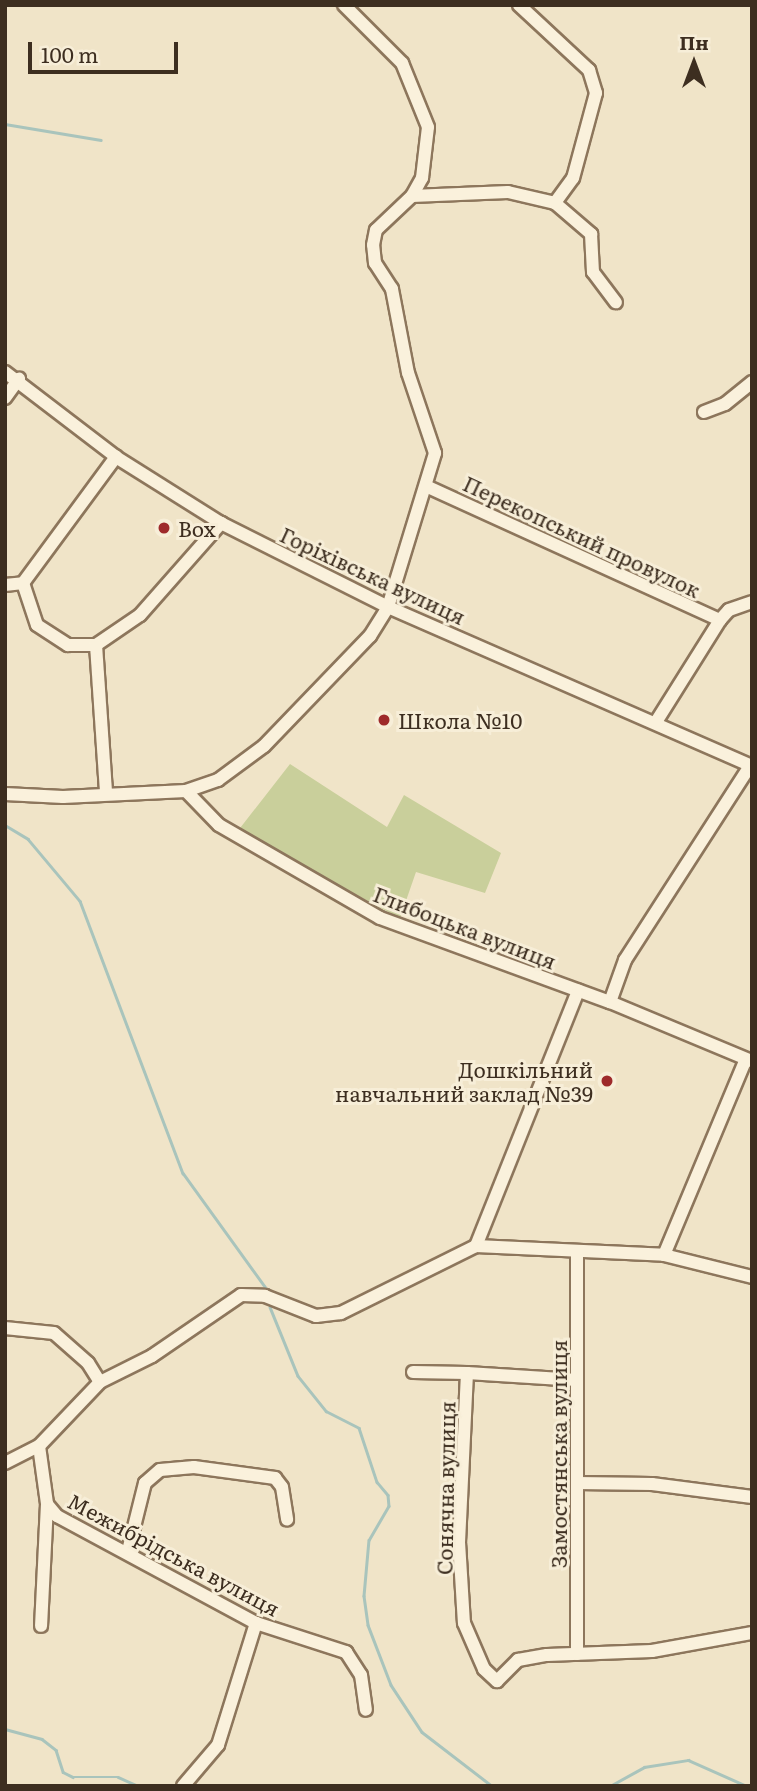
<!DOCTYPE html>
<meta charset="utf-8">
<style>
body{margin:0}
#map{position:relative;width:757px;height:1791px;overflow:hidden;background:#f0e4c8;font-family:Literata,serif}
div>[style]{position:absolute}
.green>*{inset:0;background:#c9cf9b}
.stream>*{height:2.5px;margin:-1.25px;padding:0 1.25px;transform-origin:1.25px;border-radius:1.25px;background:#a9c4bc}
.roads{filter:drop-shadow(2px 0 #8d765c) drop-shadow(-2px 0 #8d765c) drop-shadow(0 2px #8d765c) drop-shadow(0 -2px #8d765c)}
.minor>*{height:12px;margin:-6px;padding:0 6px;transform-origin:6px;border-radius:6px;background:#faf1dc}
.dots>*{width:19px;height:19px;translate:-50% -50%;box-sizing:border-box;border:4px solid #f7eed8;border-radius:50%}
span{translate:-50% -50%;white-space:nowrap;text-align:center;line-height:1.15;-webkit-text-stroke:6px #f7eed8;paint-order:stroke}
.poi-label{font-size:21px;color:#3d2e20}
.left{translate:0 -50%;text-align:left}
.right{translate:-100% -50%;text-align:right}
.street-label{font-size:21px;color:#3d2e20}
.frame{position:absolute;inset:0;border:7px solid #3d2e20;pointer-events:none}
.north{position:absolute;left:659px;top:28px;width:70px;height:70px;-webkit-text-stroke:5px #f7eed8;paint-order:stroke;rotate:0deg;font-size:19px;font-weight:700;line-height:28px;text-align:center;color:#3d2e20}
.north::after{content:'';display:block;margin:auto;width:24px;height:32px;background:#3d2e20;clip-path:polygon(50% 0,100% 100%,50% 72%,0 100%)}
.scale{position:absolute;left:28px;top:42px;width:150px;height:32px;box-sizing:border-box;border:4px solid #3d2e20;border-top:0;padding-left:9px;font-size:21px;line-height:24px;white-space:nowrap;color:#3d2e20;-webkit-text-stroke:5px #f7eed8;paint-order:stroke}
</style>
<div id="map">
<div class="green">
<div style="clip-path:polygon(290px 764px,387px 827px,404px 795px,501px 853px,485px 893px,416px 872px,400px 918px,237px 832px)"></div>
</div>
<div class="stream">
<div style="left:5px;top:124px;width:97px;rotate:9.5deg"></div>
<div style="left:5px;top:825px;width:27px;rotate:31deg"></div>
<div style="left:28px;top:839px;width:81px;rotate:50deg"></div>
<div style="left:80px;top:901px;width:291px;rotate:69.3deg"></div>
<div style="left:183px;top:1173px;width:142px;rotate:54.2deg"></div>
<div style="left:270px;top:1307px;width:74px;rotate:67.9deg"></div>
<div style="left:298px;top:1376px;width:45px;rotate:51.3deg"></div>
<div style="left:326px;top:1411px;width:37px;rotate:27deg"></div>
<div style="left:359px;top:1428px;width:57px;rotate:71.6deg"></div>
<div style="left:377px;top:1482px;width:17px;rotate:50deg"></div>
<div style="left:388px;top:1495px;width:11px;rotate:85deg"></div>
<div style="left:389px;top:1506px;width:39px;rotate:120deg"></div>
<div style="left:369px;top:1540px;width:56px;rotate:95.1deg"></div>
<div style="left:364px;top:1596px;width:29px;rotate:82deg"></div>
<div style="left:368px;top:1625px;width:64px;rotate:69deg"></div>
<div style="left:391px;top:1685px;width:56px;rotate:56.6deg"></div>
<div style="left:422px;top:1732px;width:88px;rotate:37.6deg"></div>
<div style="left:5px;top:1729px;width:38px;rotate:15deg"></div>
<div style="left:42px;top:1739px;width:18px;rotate:38deg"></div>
<div style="left:56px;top:1750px;width:23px;rotate:72deg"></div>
<div style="left:63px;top:1772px;width:11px;rotate:27deg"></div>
<div style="left:73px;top:1777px;width:45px"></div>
<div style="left:118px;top:1777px;width:22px;rotate:24deg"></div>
<div style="left:610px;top:1786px;width:39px;rotate:-29deg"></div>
<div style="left:644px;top:1767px;width:45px;rotate:-9deg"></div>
<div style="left:688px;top:1760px;width:64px;rotate:23.8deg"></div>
</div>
<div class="roads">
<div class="minor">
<div style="left:519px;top:5px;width:96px;rotate:42.9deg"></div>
<div style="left:589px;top:70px;width:24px;rotate:73deg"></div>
<div style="left:596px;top:93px;width:88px;rotate:105.1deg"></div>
<div style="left:573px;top:178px;width:31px;rotate:126deg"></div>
<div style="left:412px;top:196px;width:96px;rotate:-2.4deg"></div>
<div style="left:508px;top:192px;width:48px;rotate:13.2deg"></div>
<div style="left:555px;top:203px;width:48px;rotate:40.7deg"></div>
<div style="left:591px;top:234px;width:38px;rotate:87deg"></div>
<div style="left:593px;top:272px;width:38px;rotate:53deg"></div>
<div style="left:5px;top:372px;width:140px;rotate:37.4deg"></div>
<div style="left:116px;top:457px;width:124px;rotate:32.2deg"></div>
<div style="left:221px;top:523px;width:187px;rotate:26.7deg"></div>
<div style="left:388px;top:607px;width:397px;rotate:23.6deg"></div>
<div style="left:5px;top:398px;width:24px;rotate:-54deg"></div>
<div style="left:704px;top:412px;width:22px;rotate:-21deg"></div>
<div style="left:725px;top:404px;width:35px;rotate:-39deg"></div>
<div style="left:428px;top:487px;width:321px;rotate:24.5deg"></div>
<div style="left:23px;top:583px;width:44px;rotate:71.6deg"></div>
<div style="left:37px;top:625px;width:37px;rotate:33deg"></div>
<div style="left:68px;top:645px;width:28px"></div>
<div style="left:96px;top:645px;width:53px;rotate:-34.3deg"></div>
<div style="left:140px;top:615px;width:123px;rotate:-48.6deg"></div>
<div style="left:5px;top:585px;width:18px;rotate:-6deg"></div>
<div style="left:23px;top:583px;width:157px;rotate:-53.6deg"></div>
<div style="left:96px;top:645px;width:148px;rotate:86.1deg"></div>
<div style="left:656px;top:722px;width:120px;rotate:-57.9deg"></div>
<div style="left:720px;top:620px;width:13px;rotate:-48deg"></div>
<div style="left:729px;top:610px;width:24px;rotate:-19deg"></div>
<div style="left:186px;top:791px;width:47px;rotate:45.9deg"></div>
<div style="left:219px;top:825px;width:186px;rotate:30deg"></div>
<div style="left:380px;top:918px;width:245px;rotate:20.1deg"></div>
<div style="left:610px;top:1002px;width:154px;rotate:22.6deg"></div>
<div style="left:5px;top:794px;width:58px;rotate:3deg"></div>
<div style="left:63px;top:797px;width:123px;rotate:-2.8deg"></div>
<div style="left:186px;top:791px;width:34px;rotate:-19deg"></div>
<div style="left:218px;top:780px;width:57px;rotate:-36.5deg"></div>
<div style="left:264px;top:746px;width:153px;rotate:-46.1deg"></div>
<div style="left:370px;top:636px;width:34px;rotate:-58deg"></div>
<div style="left:388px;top:607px;width:161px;rotate:-73deg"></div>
<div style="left:435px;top:453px;width:84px;rotate:-108.6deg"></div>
<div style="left:408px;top:373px;width:86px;rotate:-100.8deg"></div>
<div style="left:392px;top:289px;width:31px;rotate:-123deg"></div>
<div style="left:375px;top:263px;width:18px;rotate:-96deg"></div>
<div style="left:373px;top:245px;width:15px;rotate:-79deg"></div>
<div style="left:376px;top:230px;width:50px;rotate:-43.4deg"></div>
<div style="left:412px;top:196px;width:21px;rotate:-61deg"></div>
<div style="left:422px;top:178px;width:51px;rotate:-83.3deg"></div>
<div style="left:428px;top:127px;width:69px;rotate:-112.1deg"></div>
<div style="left:402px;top:63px;width:82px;rotate:-135deg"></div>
<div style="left:610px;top:1002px;width:45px;rotate:-70.3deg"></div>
<div style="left:625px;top:960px;width:231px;rotate:-57.2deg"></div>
<div style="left:476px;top:1246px;width:275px;rotate:-68.2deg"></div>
<div style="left:577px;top:1253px;width:401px;rotate:90deg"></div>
<div style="left:664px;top:1255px;width:212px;rotate:-67.3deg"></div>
<div style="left:5px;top:1328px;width:49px;rotate:5.8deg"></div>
<div style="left:54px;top:1333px;width:45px;rotate:41.4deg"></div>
<div style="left:88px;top:1363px;width:22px;rotate:58deg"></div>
<div style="left:413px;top:1372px;width:54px;rotate:1.1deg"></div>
<div style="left:577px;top:1380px;width:110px;rotate:-176.4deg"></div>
<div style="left:467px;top:1373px;width:169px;rotate:92.7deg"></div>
<div style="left:459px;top:1542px;width:81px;rotate:86.5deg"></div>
<div style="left:464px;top:1623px;width:50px;rotate:66.5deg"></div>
<div style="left:484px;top:1669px;width:18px;rotate:43deg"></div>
<div style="left:497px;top:1681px;width:30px;rotate:-45deg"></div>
<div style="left:518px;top:1660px;width:29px;rotate:-10deg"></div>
<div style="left:547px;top:1655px;width:105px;rotate:-2.2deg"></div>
<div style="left:652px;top:1651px;width:102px;rotate:-10.2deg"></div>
<div style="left:39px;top:1446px;width:59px;rotate:82.1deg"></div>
<div style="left:47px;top:1504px;width:122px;rotate:92.8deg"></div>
<div style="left:5px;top:1463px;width:38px;rotate:-27deg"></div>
<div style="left:39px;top:1446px;width:88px;rotate:-46.4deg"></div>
<div style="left:100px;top:1382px;width:58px;rotate:-26.6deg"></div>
<div style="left:152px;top:1356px;width:108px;rotate:-34.4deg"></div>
<div style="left:241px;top:1295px;width:24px;rotate:2deg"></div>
<div style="left:265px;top:1296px;width:55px;rotate:21.4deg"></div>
<div style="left:316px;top:1316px;width:25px;rotate:-7deg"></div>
<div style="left:341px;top:1313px;width:151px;rotate:-26.4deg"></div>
<div style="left:476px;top:1246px;width:188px;rotate:2.7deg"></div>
<div style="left:664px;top:1255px;width:91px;rotate:14deg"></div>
<div style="left:577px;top:1483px;width:75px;rotate:0.8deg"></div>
<div style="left:652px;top:1484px;width:101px;rotate:7.4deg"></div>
<div style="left:47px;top:1504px;width:16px;rotate:50deg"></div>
<div style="left:57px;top:1516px;width:226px;rotate:28.3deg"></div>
<div style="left:256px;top:1623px;width:95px;rotate:17.9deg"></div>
<div style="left:346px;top:1652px;width:27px;rotate:57deg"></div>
<div style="left:361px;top:1675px;width:35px;rotate:82deg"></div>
<div style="left:128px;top:1551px;width:70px;rotate:-76deg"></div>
<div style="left:145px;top:1483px;width:20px;rotate:-41deg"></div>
<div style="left:160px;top:1470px;width:34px;rotate:-5deg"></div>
<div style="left:194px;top:1467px;width:82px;rotate:7.7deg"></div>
<div style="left:275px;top:1478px;width:11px;rotate:52deg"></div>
<div style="left:282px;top:1487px;width:33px;rotate:81deg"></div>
<div style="left:183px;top:1786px;width:54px;rotate:-49.5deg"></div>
<div style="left:218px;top:1745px;width:128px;rotate:-72.7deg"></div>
</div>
</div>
<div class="dots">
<div style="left:164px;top:528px;background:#9e2a2b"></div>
<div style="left:384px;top:720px;background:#9e2a2b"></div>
<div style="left:607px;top:1081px;background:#9e2a2b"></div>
</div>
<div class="poi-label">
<span class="left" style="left:178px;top:528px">Box</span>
<span class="left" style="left:398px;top:720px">Школа №10</span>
<span class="right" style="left:593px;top:1081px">Дошкільний<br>навчальний заклад №39</span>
</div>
<div class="street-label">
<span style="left:582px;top:536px;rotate:25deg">Перекопський провулок</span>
<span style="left:373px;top:575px;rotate:25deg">Горіхівська вулиця</span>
<span style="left:465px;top:927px;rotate:21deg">Глибоцька вулиця</span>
<span style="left:558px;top:1454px;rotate:-90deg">Замостянська вулиця</span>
<span style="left:445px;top:1488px;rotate:-89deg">Сонячна вулиця</span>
<span style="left:174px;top:1554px;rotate:28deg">Межибрідська вулиця</span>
</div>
<div class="frame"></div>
<div class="north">Пн</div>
<div class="scale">100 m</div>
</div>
